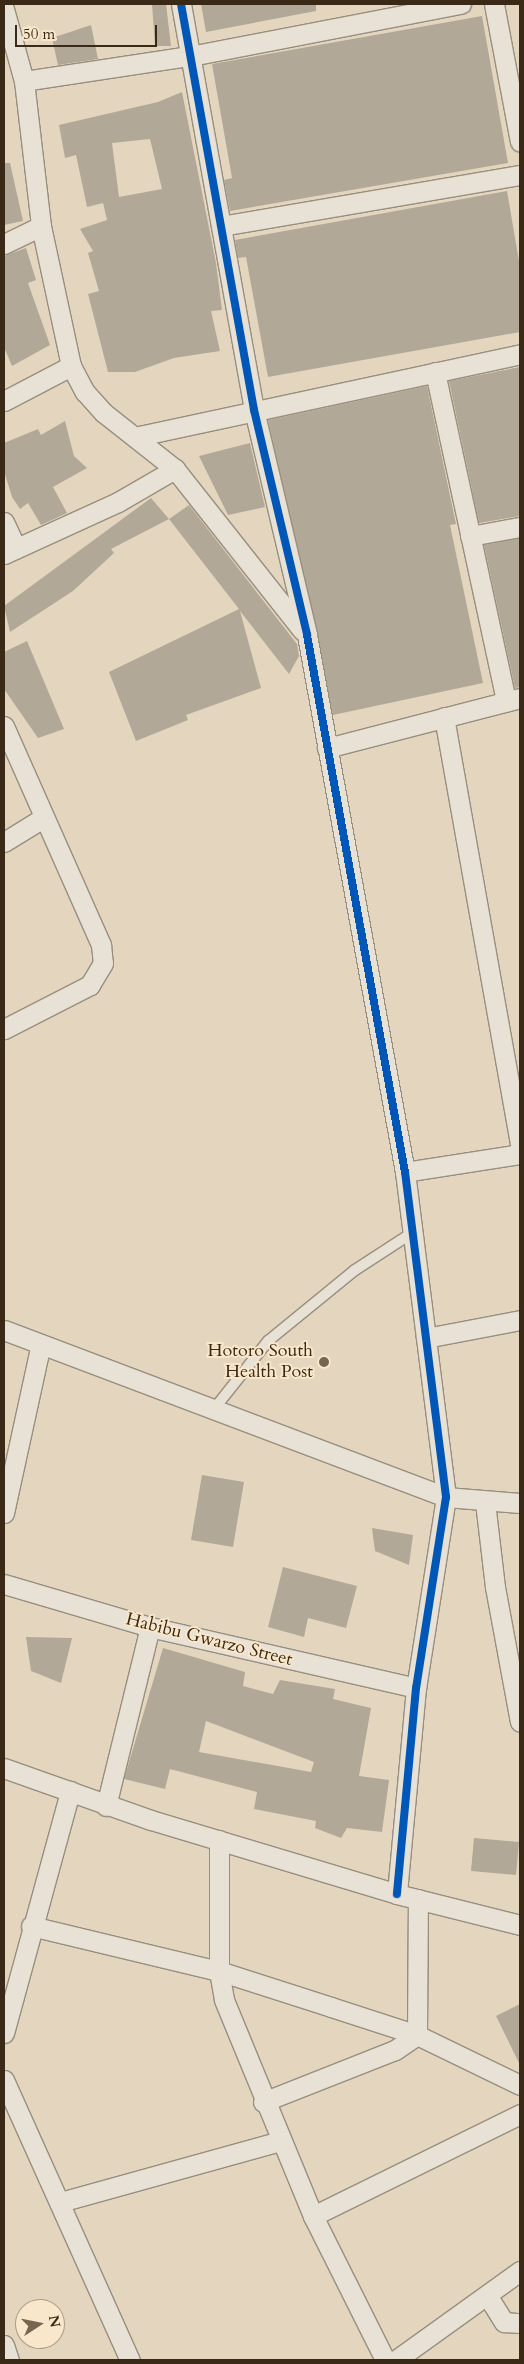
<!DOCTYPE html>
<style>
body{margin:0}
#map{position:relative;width:524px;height:2364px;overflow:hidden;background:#e4d6be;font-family:Cardo,serif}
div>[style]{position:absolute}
.building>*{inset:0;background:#b2a897}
.roads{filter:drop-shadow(1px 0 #988e7e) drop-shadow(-1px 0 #988e7e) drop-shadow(0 1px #988e7e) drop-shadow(0 -1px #988e7e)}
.service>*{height:10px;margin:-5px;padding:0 5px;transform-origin:5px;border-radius:5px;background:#e8e1d5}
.minor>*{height:19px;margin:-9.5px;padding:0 9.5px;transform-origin:9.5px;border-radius:9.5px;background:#e8e1d5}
.cycleway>*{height:8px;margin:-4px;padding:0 4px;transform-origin:4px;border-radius:4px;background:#0057b8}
.dots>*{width:14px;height:14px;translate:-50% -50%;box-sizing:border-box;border:2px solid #f8e7ca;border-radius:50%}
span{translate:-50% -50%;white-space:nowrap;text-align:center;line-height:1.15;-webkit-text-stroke:4px #f8e7ca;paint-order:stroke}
.poi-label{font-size:18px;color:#3a2916}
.right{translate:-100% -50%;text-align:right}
.street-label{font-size:18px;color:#3a2916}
.frame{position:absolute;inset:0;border:5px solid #3a2916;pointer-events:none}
.north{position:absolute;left:15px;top:2299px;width:50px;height:50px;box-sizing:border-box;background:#f8e7ca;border:1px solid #ac9b82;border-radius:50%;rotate:79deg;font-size:14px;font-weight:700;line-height:20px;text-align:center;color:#3a2916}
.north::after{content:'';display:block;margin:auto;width:18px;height:22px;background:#766651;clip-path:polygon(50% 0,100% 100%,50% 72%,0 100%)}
.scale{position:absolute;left:15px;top:25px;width:142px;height:22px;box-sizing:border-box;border:2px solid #3a2916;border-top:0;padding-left:6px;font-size:15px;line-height:18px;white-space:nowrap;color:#3a2916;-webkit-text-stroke:4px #f8e7ca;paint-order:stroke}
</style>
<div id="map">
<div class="building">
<div style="clip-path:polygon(152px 4px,166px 4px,171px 46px,155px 46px)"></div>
<div style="clip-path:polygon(201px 4px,316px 4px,316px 11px,206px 32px)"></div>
<div style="clip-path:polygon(482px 16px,508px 163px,230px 211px,224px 180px,232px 178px,212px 64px)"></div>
<div style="clip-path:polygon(91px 25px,98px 59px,58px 65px,52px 38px)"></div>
<div style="clip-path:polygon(evenodd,182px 92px,216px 263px,222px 310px,211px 311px,220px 351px,174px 358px,135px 372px,108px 372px,88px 294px,99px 291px,88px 253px,93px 251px,80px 229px,107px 220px,103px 203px,87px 207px,76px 155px,65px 158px,59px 125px,158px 102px,182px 92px,150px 139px,162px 189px,119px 197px,112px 143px,150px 139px)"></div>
<div style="clip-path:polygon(4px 163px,10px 163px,23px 221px,4px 225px)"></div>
<div style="clip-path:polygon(507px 191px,520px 267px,520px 332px,268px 377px,246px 257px,238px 258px,235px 240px)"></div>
<div style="clip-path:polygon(26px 248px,36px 280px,28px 283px,50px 345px,12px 366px,4px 347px,4px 256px)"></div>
<div style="clip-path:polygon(520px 367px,520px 516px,479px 523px,449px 381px)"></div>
<div style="clip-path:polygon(427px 386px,456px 524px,450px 525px,483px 683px,333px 715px,268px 420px)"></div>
<div style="clip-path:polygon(65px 421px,74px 456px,87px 468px,53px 487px,67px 513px,41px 525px,28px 503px,20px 509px,12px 497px,4px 471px,4px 443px,38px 429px,41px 435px)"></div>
<div style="clip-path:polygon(250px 443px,265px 507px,228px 515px,199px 456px)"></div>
<div style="clip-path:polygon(151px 498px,169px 519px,111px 549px,114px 553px,73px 591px,10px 632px,4px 606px)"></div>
<div style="clip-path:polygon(189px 505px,297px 644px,299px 656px,289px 674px,240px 611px,261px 688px,186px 715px,188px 720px,136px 741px,109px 672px,239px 609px,169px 519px)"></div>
<div style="clip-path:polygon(520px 538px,520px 687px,515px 688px,484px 545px)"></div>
<div style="clip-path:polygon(27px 641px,64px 729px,38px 738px,4px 689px,4px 652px)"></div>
<div style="clip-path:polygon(202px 1475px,244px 1482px,233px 1547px,191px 1540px)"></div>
<div style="clip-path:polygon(372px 1528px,413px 1535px,409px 1565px,375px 1551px)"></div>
<div style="clip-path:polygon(283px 1567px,357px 1586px,346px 1628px,308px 1618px,304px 1637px,268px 1627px)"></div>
<div style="clip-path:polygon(26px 1637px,72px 1638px,61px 1683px,31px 1671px)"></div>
<div style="clip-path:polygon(evenodd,163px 1648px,245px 1672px,243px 1686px,273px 1694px,280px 1680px,335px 1689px,333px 1699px,371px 1708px,359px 1776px,389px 1780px,382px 1832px,347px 1828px,341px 1838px,315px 1828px,316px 1821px,254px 1809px,257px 1792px,170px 1769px,165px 1789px,124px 1779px,163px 1648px,206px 1721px,314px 1762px,311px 1772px,199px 1752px,206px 1721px)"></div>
<div style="clip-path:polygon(474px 1838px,519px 1842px,516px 1875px,471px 1871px)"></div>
<div style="clip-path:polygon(520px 2004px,520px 2065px,496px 2016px)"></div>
</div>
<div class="roads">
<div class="service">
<div style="left:214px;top:1409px;width:87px;rotate:-51.5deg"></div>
<div style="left:268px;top:1341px;width:112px;rotate:-39.2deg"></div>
<div style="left:355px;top:1270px;width:68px;rotate:-33deg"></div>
</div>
<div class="minor">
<div style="left:181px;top:4px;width:413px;rotate:79.8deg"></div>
<div style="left:254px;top:410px;width:231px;rotate:76.7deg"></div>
<div style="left:307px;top:635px;width:546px;rotate:79.66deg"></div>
<div style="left:405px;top:1172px;width:328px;rotate:82.8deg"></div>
<div style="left:446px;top:1497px;width:193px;rotate:98.9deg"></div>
<div style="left:416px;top:1688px;width:207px;rotate:95.3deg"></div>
<div style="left:494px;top:4px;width:140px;rotate:79.3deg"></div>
<div style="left:4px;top:9px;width:75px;rotate:74.5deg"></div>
<div style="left:24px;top:81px;width:146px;rotate:83.3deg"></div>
<div style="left:41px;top:226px;width:143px;rotate:77.9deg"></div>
<div style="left:71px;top:366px;width:30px;rotate:62deg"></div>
<div style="left:85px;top:392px;width:28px;rotate:48deg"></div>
<div style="left:104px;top:413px;width:90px;rotate:38.3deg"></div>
<div style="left:175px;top:469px;width:206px;rotate:51.7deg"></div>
<div style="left:24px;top:81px;width:168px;rotate:-8.6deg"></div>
<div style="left:190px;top:56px;width:276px;rotate:-10.9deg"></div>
<div style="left:221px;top:226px;width:303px;rotate:-9.7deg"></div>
<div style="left:4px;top:244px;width:41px;rotate:-25.9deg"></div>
<div style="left:435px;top:372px;width:337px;rotate:77.8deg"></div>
<div style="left:4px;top:401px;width:76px;rotate:-27.6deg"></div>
<div style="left:139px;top:436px;width:390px;rotate:-12.1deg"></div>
<div style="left:4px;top:522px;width:29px;rotate:65deg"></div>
<div style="left:470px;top:536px;width:51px;rotate:-10.2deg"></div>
<div style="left:4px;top:554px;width:125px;rotate:-24.5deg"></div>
<div style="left:118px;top:502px;width:66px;rotate:-30.1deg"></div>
<div style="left:444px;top:717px;width:435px;rotate:79.9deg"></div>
<div style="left:4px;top:726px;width:240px;rotate:66.1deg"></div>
<div style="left:101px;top:945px;width:18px;rotate:84deg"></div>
<div style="left:103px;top:963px;width:26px;rotate:121deg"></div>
<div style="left:90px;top:985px;width:97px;rotate:152.9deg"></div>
<div style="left:327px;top:748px;width:199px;rotate:-14.5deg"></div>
<div style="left:4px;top:842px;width:46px;rotate:-31.6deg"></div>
<div style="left:405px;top:1172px;width:116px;rotate:-8.9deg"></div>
<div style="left:4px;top:1330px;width:472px;rotate:20.7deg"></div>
<div style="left:446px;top:1497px;width:74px;rotate:4.6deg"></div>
<div style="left:426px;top:1338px;width:96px;rotate:-10.8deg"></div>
<div style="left:485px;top:1502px;width:86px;rotate:83.3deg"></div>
<div style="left:495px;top:1587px;width:137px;rotate:79.5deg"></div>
<div style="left:4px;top:1513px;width:173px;rotate:-77.7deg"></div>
<div style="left:4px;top:1584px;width:152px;rotate:16.4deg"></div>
<div style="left:150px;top:1627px;width:273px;rotate:12.9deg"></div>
<div style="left:4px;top:1768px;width:156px;rotate:19.5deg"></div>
<div style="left:151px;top:1820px;width:257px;rotate:16.7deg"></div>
<div style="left:397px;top:1894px;width:127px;rotate:14.1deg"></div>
<div style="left:106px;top:1806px;width:184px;rotate:-76.2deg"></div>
<div style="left:219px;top:1840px;width:131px;rotate:90deg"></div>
<div style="left:219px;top:1971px;width:29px;rotate:80deg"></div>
<div style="left:224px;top:2000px;width:234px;rotate:67.6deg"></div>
<div style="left:313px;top:2216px;width:161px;rotate:63.4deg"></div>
<div style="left:31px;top:1926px;width:193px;rotate:13.5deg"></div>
<div style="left:219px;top:1971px;width:118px;rotate:17.8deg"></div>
<div style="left:331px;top:2007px;width:90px;rotate:18deg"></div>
<div style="left:417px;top:2035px;width:114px;rotate:25.9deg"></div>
<div style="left:4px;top:2033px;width:251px;rotate:-74.7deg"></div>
<div style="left:4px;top:2080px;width:307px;rotate:65.8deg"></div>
<div style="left:263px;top:2102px;width:142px;rotate:-21.5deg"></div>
<div style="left:395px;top:2050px;width:27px;rotate:-34deg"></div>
<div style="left:417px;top:2035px;width:136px;rotate:-89.6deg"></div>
<div style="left:60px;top:2202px;width:228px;rotate:-15.5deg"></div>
<div style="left:313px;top:2216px;width:231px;rotate:-26.2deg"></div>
<div style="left:487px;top:2295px;width:32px;rotate:58deg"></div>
<div style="left:504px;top:2322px;width:16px;rotate:4deg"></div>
<div style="left:4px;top:2345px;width:16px;rotate:72deg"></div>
<div style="left:396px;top:2360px;width:153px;rotate:-35.7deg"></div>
</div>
</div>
<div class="cycleway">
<div style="left:181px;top:4px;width:413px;rotate:79.8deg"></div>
<div style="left:254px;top:410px;width:231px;rotate:76.7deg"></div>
<div style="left:307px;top:635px;width:546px;rotate:79.66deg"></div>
<div style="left:405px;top:1172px;width:328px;rotate:82.8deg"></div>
<div style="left:446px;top:1497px;width:193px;rotate:98.9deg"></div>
<div style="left:416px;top:1688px;width:207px;rotate:95.3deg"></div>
</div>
<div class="dots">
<div style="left:324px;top:1362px;background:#766651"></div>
</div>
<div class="poi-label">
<span class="right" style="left:313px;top:1362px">Hotoro South<br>Health Post</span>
</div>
<div class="street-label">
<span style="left:209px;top:1640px;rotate:14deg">Habibu Gwarzo Street</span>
</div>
<div class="frame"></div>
<div class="north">N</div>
<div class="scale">50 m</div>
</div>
